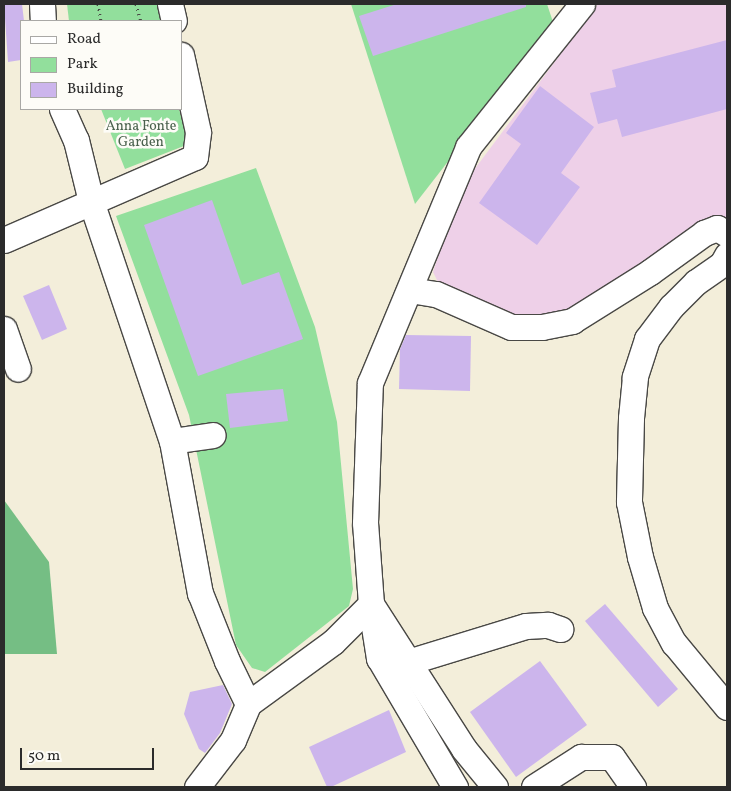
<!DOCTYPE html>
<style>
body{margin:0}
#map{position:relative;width:731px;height:791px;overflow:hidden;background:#f3eeda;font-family:Vollkorn,serif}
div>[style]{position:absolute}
.built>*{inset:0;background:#eed0e8}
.green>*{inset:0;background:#92df9c}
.forest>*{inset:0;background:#75be84}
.building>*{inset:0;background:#ccb5ec}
.path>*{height:3px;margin-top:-1.5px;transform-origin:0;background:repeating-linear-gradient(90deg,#494845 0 1px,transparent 0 5px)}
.roads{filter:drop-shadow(1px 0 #494845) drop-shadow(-1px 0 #494845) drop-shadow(0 1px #494845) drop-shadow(0 -1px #494845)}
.minor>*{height:25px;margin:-12.5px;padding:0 12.5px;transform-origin:12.5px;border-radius:12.5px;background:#fff}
span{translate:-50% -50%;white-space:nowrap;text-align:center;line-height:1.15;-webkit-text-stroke:5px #fdfcf7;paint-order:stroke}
.park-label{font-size:14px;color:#4a614d}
.frame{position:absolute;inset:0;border:5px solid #2b2b2b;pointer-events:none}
.legend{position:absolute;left:20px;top:20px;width:162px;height:90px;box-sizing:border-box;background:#fdfcf7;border:1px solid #a9a8a5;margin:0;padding:6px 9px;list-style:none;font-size:15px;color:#2b2b2b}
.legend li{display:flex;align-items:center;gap:10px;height:25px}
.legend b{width:25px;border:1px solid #a9a8a5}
.scale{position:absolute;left:20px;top:748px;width:134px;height:22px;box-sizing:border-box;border:2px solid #2b2b2b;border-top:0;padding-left:6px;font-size:15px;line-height:18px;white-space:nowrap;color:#2b2b2b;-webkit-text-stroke:4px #fdfcf7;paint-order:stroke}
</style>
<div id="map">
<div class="built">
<div style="clip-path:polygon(598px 4px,727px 4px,727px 218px,578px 318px,514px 325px,446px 298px,433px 272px,459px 190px)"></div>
</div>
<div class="green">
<div style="clip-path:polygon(67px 4px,159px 4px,162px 21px,69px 21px)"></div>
<div style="clip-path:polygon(351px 4px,547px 4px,554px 25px,415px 204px)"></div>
<div style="clip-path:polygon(101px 109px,179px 109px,189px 144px,125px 169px)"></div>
<div style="clip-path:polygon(256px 168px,315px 327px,337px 422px,353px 589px,349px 606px,265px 672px,252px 668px,236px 645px,189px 415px,116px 216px)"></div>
</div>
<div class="forest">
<div style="clip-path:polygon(4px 500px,49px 562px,57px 654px,4px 654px)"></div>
</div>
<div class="building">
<div style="clip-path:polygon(4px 4px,22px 4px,24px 21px,21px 21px,21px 60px,8px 62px)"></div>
<div style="clip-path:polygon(397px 4px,526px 4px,526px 7px,373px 56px,359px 16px)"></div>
<div style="clip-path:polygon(727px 40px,727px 109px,622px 137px,617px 119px,598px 124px,590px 93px,616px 87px,612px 70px)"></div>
<div style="clip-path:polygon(540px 86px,594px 127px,561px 173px,580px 187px,537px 245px,479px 203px,521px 144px,506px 133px)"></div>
<div style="clip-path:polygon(212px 200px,242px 285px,279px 272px,303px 339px,198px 376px,144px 225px)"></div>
<div style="clip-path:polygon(49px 285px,67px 329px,42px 340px,23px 296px)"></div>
<div style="clip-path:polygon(406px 335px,471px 336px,470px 391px,399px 389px,400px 349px)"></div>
<div style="clip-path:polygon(283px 389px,288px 421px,230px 428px,226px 394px)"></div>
<div style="clip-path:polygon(605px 604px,678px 689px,658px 707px,585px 621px)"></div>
<div style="clip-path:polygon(540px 661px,587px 725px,516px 777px,470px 712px)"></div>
<div style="clip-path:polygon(223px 685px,232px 704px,220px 733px,205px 753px,199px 749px,184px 714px,190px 692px)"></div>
<div style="clip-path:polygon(389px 710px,406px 752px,331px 787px,327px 787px,309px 747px)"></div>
</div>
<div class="path">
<div style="left:98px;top:4px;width:17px;rotate:80deg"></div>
<div style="left:136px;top:4px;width:18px;rotate:74deg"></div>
</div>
<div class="roads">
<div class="minor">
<div style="left:42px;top:4px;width:17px;rotate:87deg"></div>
<div style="left:170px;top:4px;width:17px;rotate:77deg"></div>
<div style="left:62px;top:109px;width:34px;rotate:66deg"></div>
<div style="left:76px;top:140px;width:63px;rotate:76.2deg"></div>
<div style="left:91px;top:201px;width:253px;rotate:71.4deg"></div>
<div style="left:172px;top:441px;width:155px;rotate:79.6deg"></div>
<div style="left:200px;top:593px;width:73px;rotate:68.3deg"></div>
<div style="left:227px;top:661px;width:48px;rotate:64deg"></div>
<div style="left:4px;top:240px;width:208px;rotate:-23.5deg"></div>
<div style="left:195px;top:157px;width:25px;rotate:-83deg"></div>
<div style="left:198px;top:132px;width:79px;rotate:-102.4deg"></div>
<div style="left:727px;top:255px;width:10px;rotate:119deg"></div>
<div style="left:722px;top:264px;width:32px;rotate:145deg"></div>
<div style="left:696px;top:282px;width:35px;rotate:135deg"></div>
<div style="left:671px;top:307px;width:40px;rotate:127deg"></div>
<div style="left:647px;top:339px;width:40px;rotate:108deg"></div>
<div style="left:635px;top:377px;width:41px;rotate:95.6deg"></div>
<div style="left:631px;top:418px;width:84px;rotate:91.4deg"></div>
<div style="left:629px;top:502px;width:56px;rotate:78.7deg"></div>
<div style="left:640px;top:557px;width:53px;rotate:73.6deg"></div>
<div style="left:655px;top:608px;width:40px;rotate:62deg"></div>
<div style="left:674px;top:643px;width:83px;rotate:50.4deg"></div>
<div style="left:410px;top:290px;width:26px;rotate:9deg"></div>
<div style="left:436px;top:294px;width:82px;rotate:23.7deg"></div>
<div style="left:511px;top:327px;width:31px"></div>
<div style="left:542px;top:327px;width:31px;rotate:-11deg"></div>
<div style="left:572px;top:321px;width:92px;rotate:-32.1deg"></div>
<div style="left:650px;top:272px;width:67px;rotate:-35.8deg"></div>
<div style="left:704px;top:233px;width:14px;rotate:-21deg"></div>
<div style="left:717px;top:228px;width:12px;rotate:31deg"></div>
<div style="left:4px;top:329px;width:42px;rotate:70.7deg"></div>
<div style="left:172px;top:441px;width:41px;rotate:-8.3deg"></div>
<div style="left:371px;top:604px;width:172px;rotate:57.3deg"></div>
<div style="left:464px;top:749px;width:49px;rotate:50.8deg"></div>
<div style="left:372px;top:614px;width:45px;rotate:81deg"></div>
<div style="left:379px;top:658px;width:150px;rotate:59.5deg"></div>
<div style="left:408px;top:662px;width:123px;rotate:-17deg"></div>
<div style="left:526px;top:626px;width:22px;rotate:-3deg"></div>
<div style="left:548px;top:625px;width:13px;rotate:18deg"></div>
<div style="left:197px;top:787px;width:59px;rotate:-52.5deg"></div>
<div style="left:233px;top:740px;width:39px;rotate:-67deg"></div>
<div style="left:248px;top:704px;width:105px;rotate:-36.1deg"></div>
<div style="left:333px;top:642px;width:54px;rotate:-45deg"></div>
<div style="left:371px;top:604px;width:81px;rotate:-94.2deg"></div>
<div style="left:365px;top:523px;width:140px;rotate:-88deg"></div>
<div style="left:370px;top:383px;width:256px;rotate:-67.4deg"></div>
<div style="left:468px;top:147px;width:183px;rotate:-51.4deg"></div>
<div style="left:534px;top:787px;width:56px;rotate:-32.6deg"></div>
<div style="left:581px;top:757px;width:31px"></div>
<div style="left:612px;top:757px;width:37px;rotate:55deg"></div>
</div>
</div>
<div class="park-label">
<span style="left:141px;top:135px">Anna Fonte<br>Garden</span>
</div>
<div class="frame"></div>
<ul class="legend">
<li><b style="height:6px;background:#fff"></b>Road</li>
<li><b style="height:14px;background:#92df9c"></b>Park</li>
<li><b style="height:14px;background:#ccb5ec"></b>Building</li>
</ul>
<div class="scale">50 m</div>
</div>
